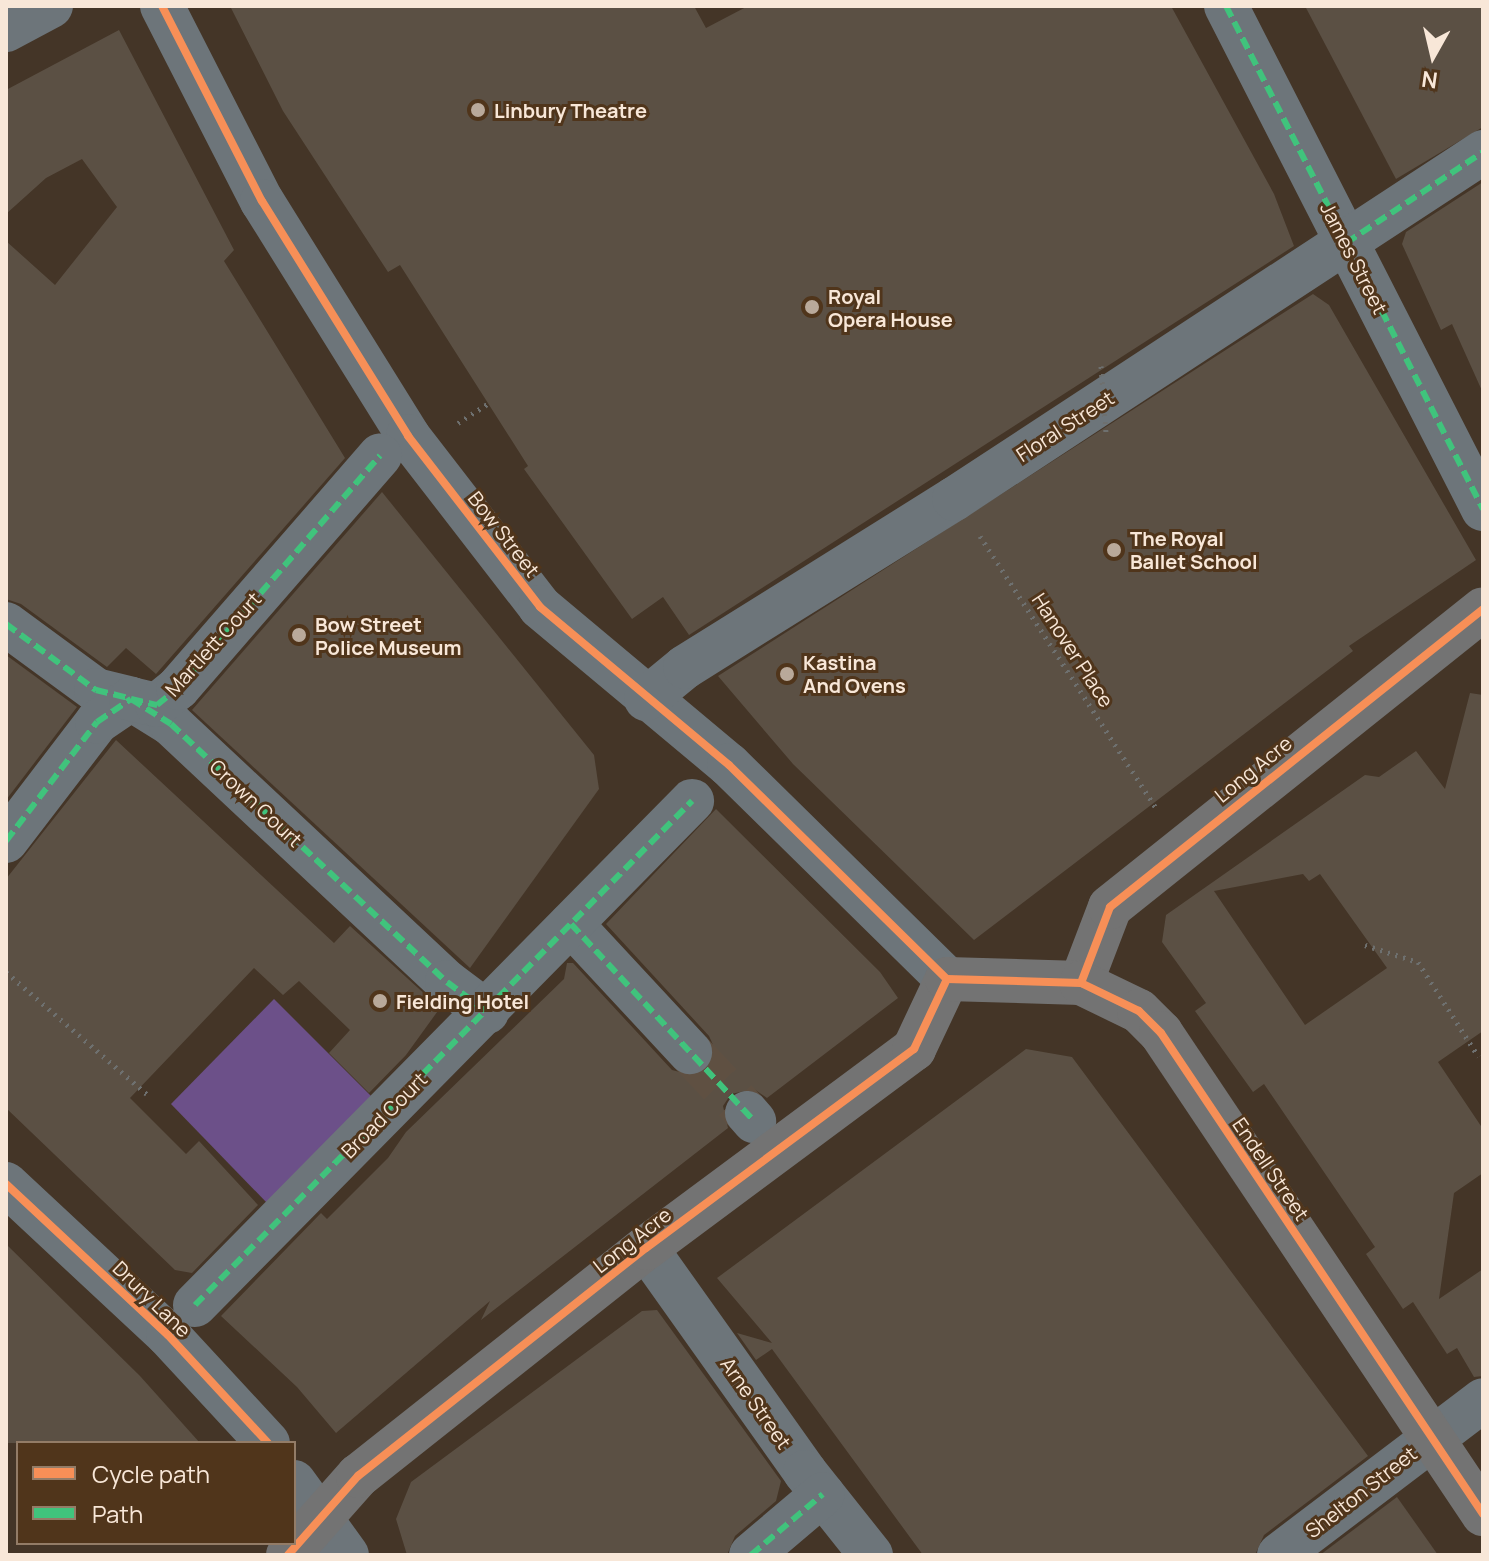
<!DOCTYPE html>
<style>
body{margin:0}
#map{position:relative;width:1489px;height:1561px;overflow:hidden;background:#443527;font-family:Manrope,sans-serif}
div>[style]{position:absolute}
.green>*{inset:0;background:#6c5089}
.building>*{inset:0;background:#5b5044}
.minor-tunnel>*{height:44px;margin-top:-22px;transform-origin:0;background:repeating-linear-gradient(90deg,#5f5042 0 44px,transparent 0 66px)}
.path>*{height:5px;margin-top:-2.5px;transform-origin:0;background:repeating-linear-gradient(90deg,#6e706f 0 2px,transparent 0 8px)}
.minor>*{height:44px;margin:-22px;padding:0 22px;transform-origin:22px;border-radius:22px;background:#6d757a}
.major>*{height:44px;margin:-22px;padding:0 22px;transform-origin:22px;border-radius:22px;background:#737373}
.path-bridge>*{height:5px;margin-top:-2.5px;transform-origin:0;background:repeating-linear-gradient(90deg,#6e706f 0 2px,transparent 0 8px)}
.quiet>*{height:6px;margin-top:-3px;transform-origin:0;background:repeating-linear-gradient(90deg,#40c37c 0 12px,transparent 0 18px)}
.cycleway>*{height:8px;margin:-4px;padding:0 4px;transform-origin:4px;border-radius:4px;background:#f78f57}
.dots>*{width:22px;height:22px;translate:-50% -50%;box-sizing:border-box;border:4px solid #50351b;border-radius:50%}
span{translate:-50% -50%;white-space:nowrap;text-align:center;line-height:1.15;-webkit-text-stroke:6px #50351b;paint-order:stroke}
.poi-label{font-size:20px;color:#f8e7d8;font-weight:700}
.left{translate:0 -50%;text-align:left}
.street-label{font-size:20px;color:#f8e7d8}
.frame{position:absolute;inset:0;border:8px solid #f8e7d8;pointer-events:none}
.legend{position:absolute;left:16px;top:1441px;width:280px;height:104px;box-sizing:border-box;background:#50351b;border:2px solid #937c67;margin:0;padding:10px 14px;list-style:none;font-size:24px;color:#f8e7d8}
.legend li{display:flex;align-items:center;gap:16px;height:40px}
.legend b{width:40px;border:2px solid #937c67}
.north{position:absolute;left:1393px;top:16px;width:80px;height:80px;-webkit-text-stroke:6px #50351b;paint-order:stroke;rotate:188deg;font-size:22px;font-weight:700;line-height:32px;text-align:center;color:#f8e7d8}
.north::after{content:'';display:block;margin:auto;width:28px;height:36px;background:#f8e7d8;clip-path:polygon(50% 0,100% 100%,50% 72%,0 100%)}
</style>
<div id="map">
<div class="green">
<div style="clip-path:polygon(274px 999px,371px 1096px,268px 1204px,171px 1104px)"></div>
</div>
<div class="building">
<div style="clip-path:polygon(230px 6px,694px 6px,706px 28px,748px 6px,1171px 6px,1274px 194px,1294px 246px,689px 635px,663px 597px,632px 619px,524px 469px,528px 466px,400px 265px,388px 272px,283px 111px)"></div>
<div style="clip-path:polygon(1305px 6px,1483px 6px,1483px 127px,1396px 179px)"></div>
<div style="clip-path:polygon(119px 30px,234px 250px,224px 261px,345px 458px,156px 674px,126px 648px,107px 667px,21px 604px,6px 599px,6px 241px,55px 285px,117px 207px,82px 159px,46px 178px,6px 214px,6px 90px)"></div>
<div style="clip-path:polygon(1483px 182px,1483px 393px,1452px 324px,1441px 330px,1402px 244px,1406px 232px)"></div>
<div style="clip-path:polygon(1313px 294px,1329px 305px,1476px 560px,1349px 646px,1353px 651px,974px 940px,793px 764px,718px 676px)"></div>
<div style="clip-path:polygon(382px 492px,594px 755px,599px 789px,470px 968px,192px 710px)"></div>
<div style="clip-path:polygon(6px 655px,77px 707px,6px 800px)"></div>
<div style="clip-path:polygon(evenodd,1470px 693px,1483px 695px,1483px 1031px,1438px 1062px,1483px 1129px,1483px 1173px,1454px 1193px,1439px 1299px,1483px 1269px,1483px 1376px,1474px 1377px,1457px 1348px,1447px 1354px,1413px 1302px,1403px 1309px,1366px 1254px,1375px 1247px,1264px 1084px,1253px 1092px,1195px 1011px,1206px 1003px,1162px 942px,1166px 915px,1365px 775px,1379px 777px,1416px 751px,1445px 789px,1470px 693px,1303px 874px,1309px 881px,1320px 874px,1387px 968px,1305px 1025px,1214px 891px,1303px 874px)"></div>
<div style="clip-path:polygon(116px 740px,334px 943px,350px 926px,440px 1008px,406px 1055px,369px 1093px,329px 1053px,350px 1030px,299px 981px,283px 995px,254px 968px,130px 1098px,186px 1154px,199px 1141px,258px 1205px,192px 1273px,175px 1270px,6px 1108px,6px 879px)"></div>
<div style="clip-path:polygon(716px 809px,880px 972px,898px 998px,767px 1098px,754px 1089px,731px 1094px,723px 1106px,728px 1128px,481px 1320px,490px 1301px,336px 1433px,297px 1387px,221px 1316px,321px 1213px,327px 1219px,388px 1158px,406px 1132px,564px 979px,567px 963px,573px 963px,672px 1070px,695px 1076px,708px 1070px,714px 1047px,709px 1036px,606px 924px)"></div>
<div style="clip-path:polygon(1026px 1049px,1072px 1057px,1368px 1456px,1264px 1535px,1255px 1555px,923px 1555px,772px 1349px,756px 1360px,737px 1333px,772px 1343px,717px 1278px)"></div>
<div style="clip-path:polygon(6px 1244px,140px 1376px,200px 1443px,6px 1443px)"></div>
<div style="clip-path:polygon(657px 1310px,781px 1481px,776px 1501px,735px 1536px,727px 1555px,407px 1555px,396px 1519px,411px 1482px,642px 1311px)"></div>
<div style="clip-path:polygon(1397px 1497px,1438px 1555px,1320px 1555px)"></div>
</div>
<div class="minor-tunnel">
<div style="left:690px;top:1052px;width:83px;rotate:46.9deg"></div>
</div>
<div class="path">
<div style="left:458px;top:423px;width:37px;rotate:-33deg"></div>
<div style="left:980px;top:536px;width:326px;rotate:57.1deg"></div>
<div style="left:1365px;top:945px;width:56px;rotate:17.8deg"></div>
<div style="left:1418px;top:962px;width:112px;rotate:57.4deg"></div>
<div style="left:6px;top:972px;width:186px;rotate:40.9deg"></div>
</div>
<div class="minor">
<div style="left:162px;top:6px;width:219px;rotate:62.9deg"></div>
<div style="left:262px;top:201px;width:277px;rotate:58.1deg"></div>
<div style="left:408px;top:436px;width:216px;rotate:52.3deg"></div>
<div style="left:540px;top:607px;width:246px;rotate:39.9deg"></div>
<div style="left:729px;top:765px;width:305px;rotate:44.5deg"></div>
<div style="left:1226px;top:6px;width:565px;rotate:62.94deg"></div>
<div style="left:6px;top:30px;width:51px;rotate:-28.1deg"></div>
<div style="left:6px;top:624px;width:112px;rotate:36.3deg"></div>
<div style="left:96px;top:690px;width:36px;rotate:14deg"></div>
<div style="left:131px;top:699px;width:47px;rotate:32deg"></div>
<div style="left:171px;top:724px;width:378px;rotate:43.1deg"></div>
<div style="left:447px;top:982px;width:50px;rotate:36.9deg"></div>
<div style="left:646px;top:699px;width:50px;rotate:-39.4deg"></div>
<div style="left:685px;top:667px;width:317px;rotate:-32deg"></div>
<div style="left:954px;top:499px;width:633px;rotate:-33.26deg"></div>
<div style="left:6px;top:841px;width:150px;rotate:-52.6deg"></div>
<div style="left:97px;top:722px;width:41px;rotate:-34.1deg"></div>
<div style="left:131px;top:699px;width:27px;rotate:13deg"></div>
<div style="left:157px;top:705px;width:27px;rotate:-39deg"></div>
<div style="left:178px;top:688px;width:308px;rotate:-49deg"></div>
<div style="left:571px;top:924px;width:175px;rotate:47.1deg"></div>
<div style="left:747px;top:1113px;width:11px;rotate:49deg"></div>
<div style="left:6px;top:1184px;width:221px;rotate:43deg"></div>
<div style="left:168px;top:1335px;width:147px;rotate:47.2deg"></div>
<div style="left:646px;top:1248px;width:275px;rotate:54.6deg"></div>
<div style="left:805px;top:1472px;width:106px;rotate:51.5deg"></div>
<div style="left:195px;top:1305px;width:708px;rotate:-45.4deg"></div>
<div style="left:294px;top:1482px;width:90px;rotate:54deg"></div>
<div style="left:751px;top:1555px;width:94px;rotate:-40.3deg"></div>
<div style="left:1279px;top:1555px;width:256px;rotate:-37.2deg"></div>
</div>
<div class="major">
<div style="left:1081px;top:983px;width:81px;rotate:-69.1deg"></div>
<div style="left:1110px;top:907px;width:477px;rotate:-38.6deg"></div>
<div style="left:288px;top:1555px;width:106px;rotate:-48.5deg"></div>
<div style="left:358px;top:1476px;width:367px;rotate:-38.4deg"></div>
<div style="left:646px;top:1248px;width:334px;rotate:-36.6deg"></div>
<div style="left:914px;top:1049px;width:77px;rotate:-64.8deg"></div>
<div style="left:947px;top:979px;width:134px;rotate:1.7deg"></div>
<div style="left:1081px;top:983px;width:64px;rotate:25.8deg"></div>
<div style="left:1139px;top:1011px;width:31px;rotate:45deg"></div>
<div style="left:1161px;top:1033px;width:579px;rotate:56.2deg"></div>
</div>
<div class="path-bridge">
<div style="left:1101px;top:366px;width:66px;rotate:85.7deg"></div>
</div>
<div class="quiet">
<div style="left:1226px;top:6px;width:565px;rotate:62.94deg"></div>
<div style="left:1346px;top:243px;width:164px;rotate:-33.6deg"></div>
<div style="left:6px;top:624px;width:112px;rotate:36.3deg"></div>
<div style="left:96px;top:690px;width:36px;rotate:14deg"></div>
<div style="left:131px;top:699px;width:47px;rotate:32deg"></div>
<div style="left:171px;top:724px;width:378px;rotate:43.1deg"></div>
<div style="left:447px;top:982px;width:50px;rotate:36.9deg"></div>
<div style="left:6px;top:841px;width:150px;rotate:-52.6deg"></div>
<div style="left:97px;top:722px;width:41px;rotate:-34.1deg"></div>
<div style="left:131px;top:699px;width:27px;rotate:13deg"></div>
<div style="left:157px;top:705px;width:27px;rotate:-39deg"></div>
<div style="left:178px;top:688px;width:308px;rotate:-49deg"></div>
<div style="left:571px;top:924px;width:269px;rotate:47.1deg"></div>
<div style="left:195px;top:1305px;width:708px;rotate:-45.4deg"></div>
<div style="left:751px;top:1555px;width:94px;rotate:-40.3deg"></div>
</div>
<div class="cycleway">
<div style="left:162px;top:6px;width:219px;rotate:62.9deg"></div>
<div style="left:262px;top:201px;width:277px;rotate:58.1deg"></div>
<div style="left:408px;top:436px;width:216px;rotate:52.3deg"></div>
<div style="left:540px;top:607px;width:246px;rotate:39.9deg"></div>
<div style="left:729px;top:765px;width:305px;rotate:44.5deg"></div>
<div style="left:947px;top:979px;width:134px;rotate:1.7deg"></div>
<div style="left:1081px;top:983px;width:64px;rotate:25.8deg"></div>
<div style="left:1139px;top:1011px;width:31px;rotate:45deg"></div>
<div style="left:1161px;top:1033px;width:579px;rotate:56.2deg"></div>
<div style="left:1081px;top:983px;width:81px;rotate:-69.1deg"></div>
<div style="left:1110px;top:907px;width:477px;rotate:-38.6deg"></div>
<div style="left:6px;top:1184px;width:221px;rotate:43deg"></div>
<div style="left:168px;top:1335px;width:147px;rotate:47.2deg"></div>
<div style="left:288px;top:1555px;width:106px;rotate:-48.5deg"></div>
<div style="left:358px;top:1476px;width:367px;rotate:-38.4deg"></div>
<div style="left:646px;top:1248px;width:334px;rotate:-36.6deg"></div>
<div style="left:914px;top:1049px;width:77px;rotate:-64.8deg"></div>
</div>
<div class="dots">
<div style="left:478px;top:110px;background:#b9a99a"></div>
<div style="left:812px;top:307px;background:#b9a99a"></div>
<div style="left:1114px;top:550px;background:#b9a99a"></div>
<div style="left:299px;top:635px;background:#b9a99a"></div>
<div style="left:787px;top:674px;background:#b9a99a"></div>
<div style="left:380px;top:1001px;background:#b9a99a"></div>
</div>
<div class="poi-label">
<span class="left" style="left:494px;top:110px">Linbury Theatre</span>
<span class="left" style="left:828px;top:308px">Royal<br>Opera House</span>
<span class="left" style="left:1130px;top:550px">The Royal<br>Ballet School</span>
<span class="left" style="left:315px;top:636px">Bow Street<br>Police Museum</span>
<span class="left" style="left:803px;top:674px">Kastina<br>And Ovens</span>
<span class="left" style="left:396px;top:1001px">Fielding Hotel</span>
</div>
<div class="street-label">
<span style="left:1354px;top:258px;rotate:63deg">James Street</span>
<span style="left:1065px;top:426px;rotate:-33deg">Floral Street</span>
<span style="left:504px;top:534px;rotate:52deg">Bow Street</span>
<span style="left:213px;top:644px;rotate:-48deg">Martlett Court</span>
<span style="left:1073px;top:650px;rotate:57deg">Hanover Place</span>
<span style="left:1253px;top:769px;rotate:-39deg">Long Acre</span>
<span style="left:256px;top:803px;rotate:43deg">Crown Court</span>
<span style="left:384px;top:1115px;rotate:-45deg">Broad Court</span>
<span style="left:1271px;top:1169px;rotate:56deg">Endell Street</span>
<span style="left:632px;top:1240px;rotate:-38deg">Long Acre</span>
<span style="left:152px;top:1299px;rotate:44deg">Drury Lane</span>
<span style="left:756px;top:1403px;rotate:55deg">Arne Street</span>
<span style="left:1361px;top:1492px;rotate:-38deg">Shelton Street</span>
</div>
<div class="frame"></div>
<ul class="legend">
<li><b style="height:10px;background:#f78f57"></b>Cycle path</li>
<li><b style="height:10px;background:#40c37c"></b>Path</li>
</ul>
<div class="north">N</div>
</div>
